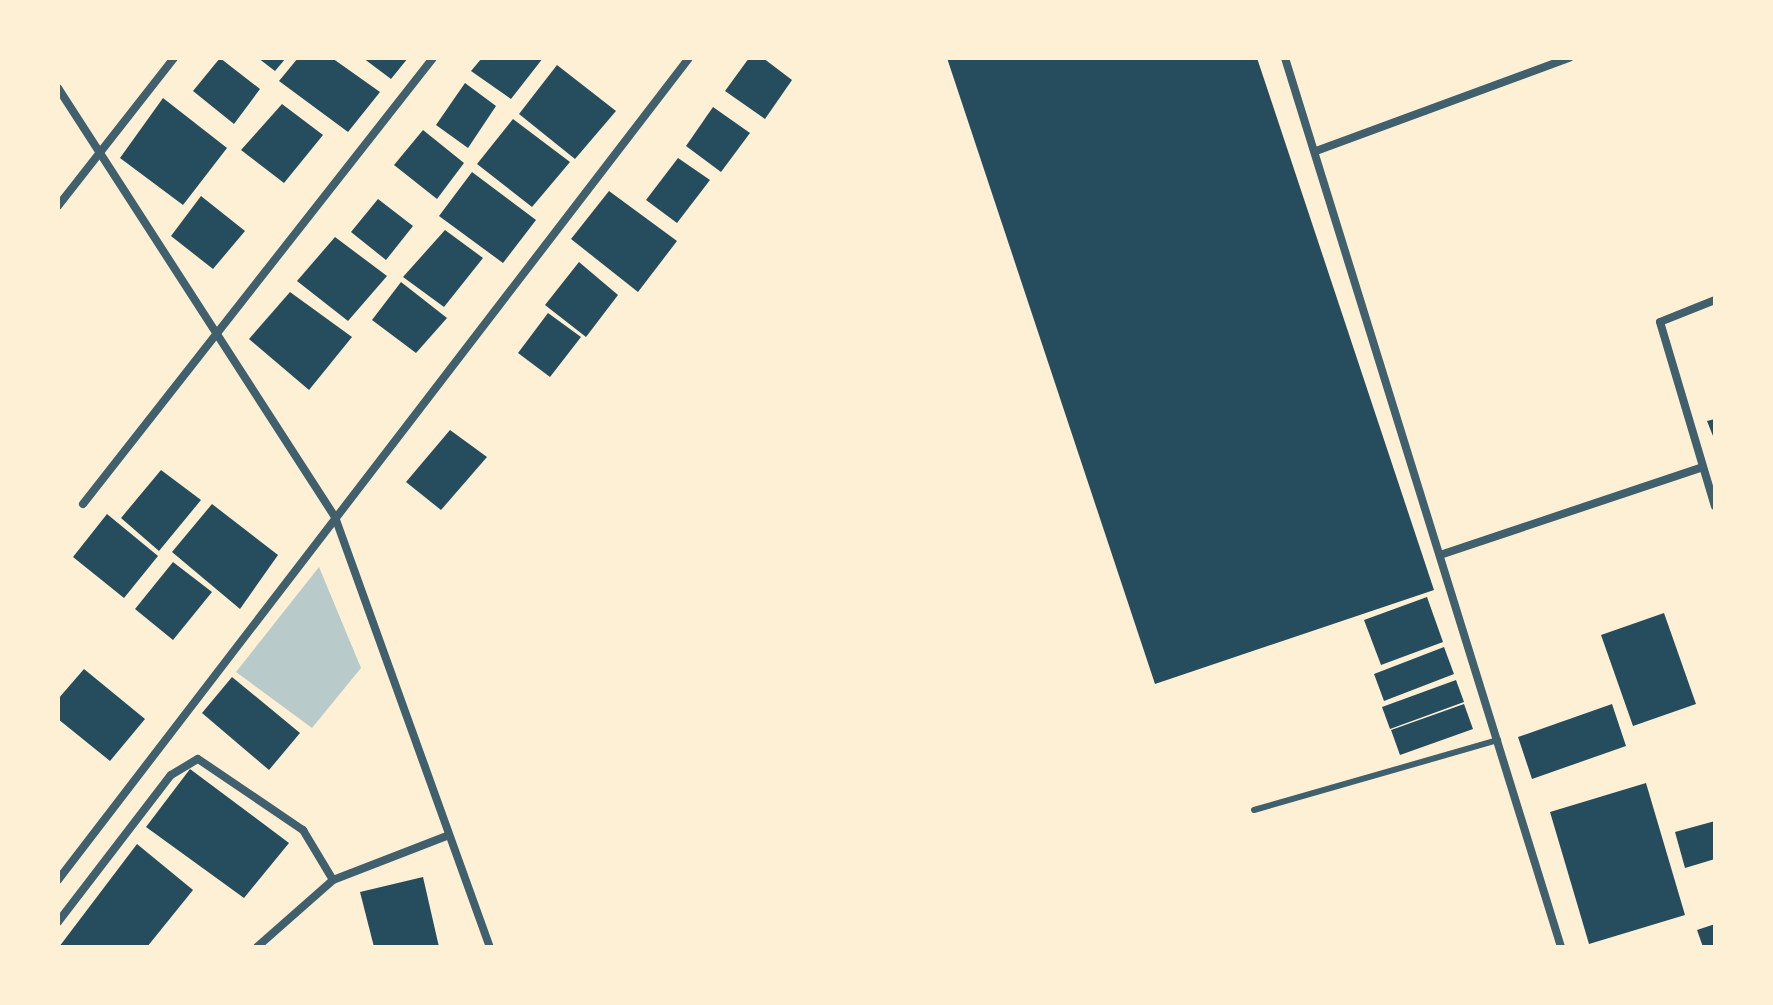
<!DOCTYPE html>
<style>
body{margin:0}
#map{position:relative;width:1773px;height:1005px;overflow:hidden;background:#fdf0d5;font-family:Jost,sans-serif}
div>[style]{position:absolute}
.green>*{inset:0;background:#b9caca}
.building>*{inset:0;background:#264d5e}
.service>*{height:6px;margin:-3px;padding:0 3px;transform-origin:3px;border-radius:3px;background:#3f606c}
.minor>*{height:8px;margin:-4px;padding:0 4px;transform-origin:4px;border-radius:4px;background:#3f606c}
span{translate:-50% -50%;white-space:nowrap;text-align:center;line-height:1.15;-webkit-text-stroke:7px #fdf0d5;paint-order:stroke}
.frame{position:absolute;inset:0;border:60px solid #fdf0d5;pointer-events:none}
</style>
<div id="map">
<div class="green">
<div style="clip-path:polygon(319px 567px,361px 668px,312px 728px,236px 672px)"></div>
</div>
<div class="building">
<div style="clip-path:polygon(220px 58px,260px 89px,234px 124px,193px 91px)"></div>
<div style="clip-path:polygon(258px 58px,286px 58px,275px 71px)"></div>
<div style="clip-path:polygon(298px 58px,332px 58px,380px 92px,348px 132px,279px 81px)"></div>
<div style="clip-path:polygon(363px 58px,408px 58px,391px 79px)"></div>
<div style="clip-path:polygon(482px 58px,543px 58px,511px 99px,471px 71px)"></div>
<div style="clip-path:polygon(749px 58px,763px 58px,792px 80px,765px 119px,725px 91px)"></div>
<div style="clip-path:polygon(947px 58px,1257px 58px,1434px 590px,1155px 684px)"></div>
<div style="clip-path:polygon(557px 65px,616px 111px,575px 159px,519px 114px)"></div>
<div style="clip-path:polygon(465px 83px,496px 106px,468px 148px,436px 125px)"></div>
<div style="clip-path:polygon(163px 98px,227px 148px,183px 205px,120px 158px)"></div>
<div style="clip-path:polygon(282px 104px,323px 135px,284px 183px,241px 150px)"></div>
<div style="clip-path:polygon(713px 107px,750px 133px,721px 172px,686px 146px)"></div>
<div style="clip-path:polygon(513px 119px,570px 162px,532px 207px,477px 164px)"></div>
<div style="clip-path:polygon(423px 130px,464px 163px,437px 199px,394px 165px)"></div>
<div style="clip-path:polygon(678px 158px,710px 180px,677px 223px,646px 200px)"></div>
<div style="clip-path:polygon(472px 172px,536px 220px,503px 263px,439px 216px)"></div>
<div style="clip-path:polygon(609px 191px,677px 241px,638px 292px,571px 239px)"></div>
<div style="clip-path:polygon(201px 196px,245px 231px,213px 269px,171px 236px)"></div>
<div style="clip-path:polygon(378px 199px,413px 226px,386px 260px,351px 232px)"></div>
<div style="clip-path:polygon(445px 230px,483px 258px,444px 307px,403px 277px)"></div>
<div style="clip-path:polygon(335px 237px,387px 276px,348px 321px,297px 281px)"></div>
<div style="clip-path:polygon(579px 262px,618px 295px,586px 337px,545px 305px)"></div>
<div style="clip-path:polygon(401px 282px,447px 318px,416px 353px,372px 320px)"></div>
<div style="clip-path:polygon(290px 292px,352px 337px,309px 390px,249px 339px)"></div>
<div style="clip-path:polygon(548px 313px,581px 337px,550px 377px,518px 353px)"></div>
<div style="clip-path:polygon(1715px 419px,1715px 441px,1707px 421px)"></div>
<div style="clip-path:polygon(450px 430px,487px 457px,441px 510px,406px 482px)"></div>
<div style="clip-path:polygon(161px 470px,201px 500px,159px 551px,121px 518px)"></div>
<div style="clip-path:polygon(212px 504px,278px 555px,240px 609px,172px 552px)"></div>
<div style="clip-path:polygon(107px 514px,158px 556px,124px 598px,73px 557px)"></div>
<div style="clip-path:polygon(173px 562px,212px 592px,173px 640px,135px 609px)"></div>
<div style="clip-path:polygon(1427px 597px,1443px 642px,1381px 665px,1364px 620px)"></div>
<div style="clip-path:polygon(1664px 613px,1696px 704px,1633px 726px,1601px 635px)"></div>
<div style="clip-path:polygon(1444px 647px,1454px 674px,1384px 701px,1374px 674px)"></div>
<div style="clip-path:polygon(84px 669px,145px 719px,110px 761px,58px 719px,58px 699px)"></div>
<div style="clip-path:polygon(232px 677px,300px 733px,269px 770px,202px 713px)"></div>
<div style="clip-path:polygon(1456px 680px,1464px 702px,1390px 729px,1382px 707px)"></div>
<div style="clip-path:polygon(1464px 704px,1473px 729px,1400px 755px,1391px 730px)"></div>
<div style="clip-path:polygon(1612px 704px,1626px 746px,1532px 779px,1518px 737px)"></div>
<div style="clip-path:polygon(190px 769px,289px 843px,244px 898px,146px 827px)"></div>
<div style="clip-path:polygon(1646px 783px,1685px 915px,1589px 944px,1550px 812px)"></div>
<div style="clip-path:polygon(1715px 821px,1715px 859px,1685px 868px,1675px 832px)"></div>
<div style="clip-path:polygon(137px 844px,193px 890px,147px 947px,59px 947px)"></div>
<div style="clip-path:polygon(423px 877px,439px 947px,374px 947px,360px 892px)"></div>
<div style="clip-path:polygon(1715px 924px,1715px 947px,1703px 947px,1697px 930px)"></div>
</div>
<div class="service">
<div style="left:1254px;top:810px;width:254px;rotate:-16deg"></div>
</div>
<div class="minor">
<div style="left:1285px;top:58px;width:931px;rotate:72.75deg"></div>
<div style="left:58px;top:88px;width:511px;rotate:57.15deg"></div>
<div style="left:335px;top:517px;width:457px;rotate:70.2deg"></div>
<div style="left:1316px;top:151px;width:270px;rotate:-20.2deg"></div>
<div style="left:58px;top:206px;width:188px;rotate:-51.9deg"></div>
<div style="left:1715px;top:300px;width:59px;rotate:158.2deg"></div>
<div style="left:1660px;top:322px;width:192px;rotate:73.4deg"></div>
<div style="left:83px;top:504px;width:567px;rotate:-51.88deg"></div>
<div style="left:1440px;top:555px;width:277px;rotate:-18.5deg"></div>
<div style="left:58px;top:880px;width:1036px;rotate:-52.49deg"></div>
<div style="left:58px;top:922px;width:185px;rotate:-52.5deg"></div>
<div style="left:171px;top:775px;width:31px;rotate:-31deg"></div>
<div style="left:198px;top:759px;width:127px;rotate:34.1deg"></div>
<div style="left:303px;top:830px;width:58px;rotate:59deg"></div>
<div style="left:257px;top:947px;width:101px;rotate:-41.4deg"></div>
<div style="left:333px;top:880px;width:124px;rotate:-21.2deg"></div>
</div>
<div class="frame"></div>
</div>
